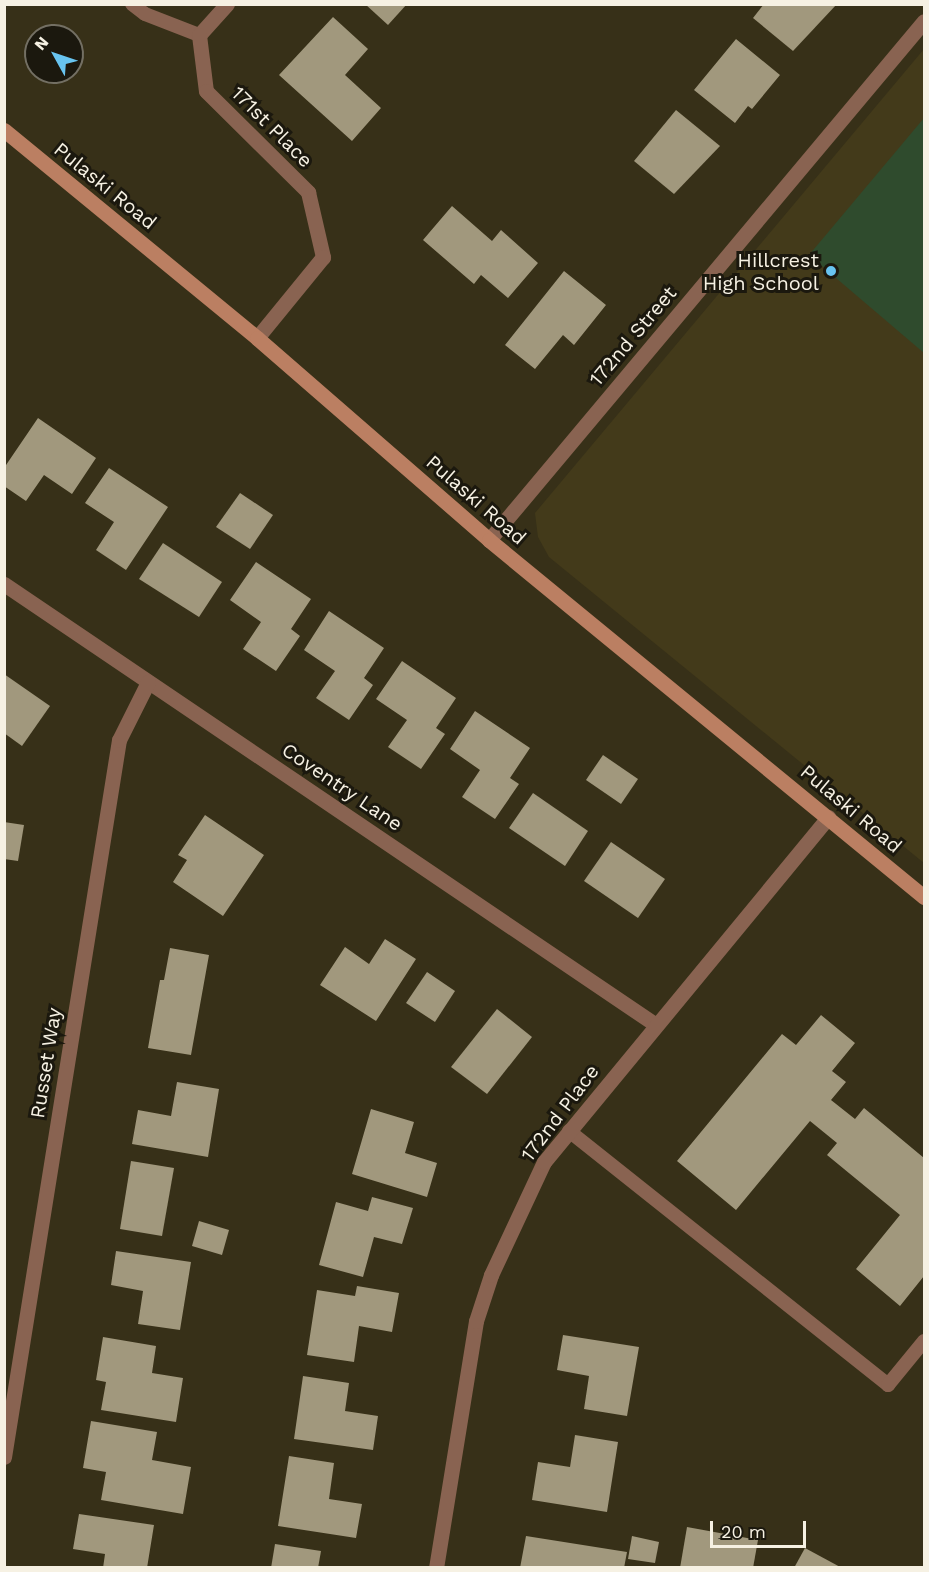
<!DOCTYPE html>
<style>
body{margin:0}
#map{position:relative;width:929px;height:1572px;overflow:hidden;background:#373018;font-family:"Work Sans",sans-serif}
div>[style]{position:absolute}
.built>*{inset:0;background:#433a1a}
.green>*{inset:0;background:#2f4b2d}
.building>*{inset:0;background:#a1987d}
.service>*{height:14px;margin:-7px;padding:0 7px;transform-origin:7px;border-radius:7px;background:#896351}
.minor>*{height:15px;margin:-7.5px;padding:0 7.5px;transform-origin:7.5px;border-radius:7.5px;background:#896351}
.secondary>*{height:15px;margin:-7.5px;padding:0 7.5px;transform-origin:7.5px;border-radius:7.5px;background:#bb7f62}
.dots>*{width:16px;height:16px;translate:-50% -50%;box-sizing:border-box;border:3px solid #1b180e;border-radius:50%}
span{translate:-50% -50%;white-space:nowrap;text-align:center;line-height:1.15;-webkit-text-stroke:6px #1b180e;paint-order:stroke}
.street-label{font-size:20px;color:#f6f1e3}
.poi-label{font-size:20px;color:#f6f1e3}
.right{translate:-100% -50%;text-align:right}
.frame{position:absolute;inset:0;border:6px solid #f6f1e3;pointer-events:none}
.north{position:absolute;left:24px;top:24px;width:60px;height:60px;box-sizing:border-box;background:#1b180e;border:2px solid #736f63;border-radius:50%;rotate:310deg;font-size:16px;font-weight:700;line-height:24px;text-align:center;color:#f6f1e3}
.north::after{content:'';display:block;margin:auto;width:21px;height:27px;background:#68c4f0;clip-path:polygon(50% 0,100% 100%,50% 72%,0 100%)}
.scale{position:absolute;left:710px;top:1521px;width:96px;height:27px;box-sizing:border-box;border:3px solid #f6f1e3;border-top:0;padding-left:8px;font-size:18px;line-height:21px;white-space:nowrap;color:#f6f1e3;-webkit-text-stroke:4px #1b180e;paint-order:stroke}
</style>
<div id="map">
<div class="built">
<div style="clip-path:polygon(924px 49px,924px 863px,549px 557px,538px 537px,535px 513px)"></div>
</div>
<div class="green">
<div style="clip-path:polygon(924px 118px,924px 353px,809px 255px)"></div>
</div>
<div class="building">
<div style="clip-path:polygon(365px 4px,407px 4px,388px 25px)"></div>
<div style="clip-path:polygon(764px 4px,837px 4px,793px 51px,753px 18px)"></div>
<div style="clip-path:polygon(333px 17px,368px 49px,345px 75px,381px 108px,352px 141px,279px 75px)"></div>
<div style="clip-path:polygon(736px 39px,780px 75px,752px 109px,748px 106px,735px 123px,694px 90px)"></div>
<div style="clip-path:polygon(676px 110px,720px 146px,674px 194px,634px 161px)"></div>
<div style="clip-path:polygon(452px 206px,492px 241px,501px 230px,538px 263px,508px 298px,481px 275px,474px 284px,423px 240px)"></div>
<div style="clip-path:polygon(564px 271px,606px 305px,574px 345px,563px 335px,535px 369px,505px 345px)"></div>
<div style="clip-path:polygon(38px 418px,96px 458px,72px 494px,44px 475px,26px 501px,4px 486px,4px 468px)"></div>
<div style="clip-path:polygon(109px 468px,168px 507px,126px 570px,96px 550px,114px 522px,85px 503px)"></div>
<div style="clip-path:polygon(240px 493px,273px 515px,250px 549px,216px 527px)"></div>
<div style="clip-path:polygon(163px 543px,222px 582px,199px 617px,139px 579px)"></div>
<div style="clip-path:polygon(256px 562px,311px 599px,291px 629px,300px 636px,276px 671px,243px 649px,261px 622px,230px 600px)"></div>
<div style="clip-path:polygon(329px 611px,384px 648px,364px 678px,373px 685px,349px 720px,316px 698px,335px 671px,304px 650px)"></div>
<div style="clip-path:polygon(402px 661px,456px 698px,436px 728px,445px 734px,421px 769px,388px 747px,407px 720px,376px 699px)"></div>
<div style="clip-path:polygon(4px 674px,50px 706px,22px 746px,4px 733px)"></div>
<div style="clip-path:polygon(475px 711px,530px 748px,510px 778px,519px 784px,495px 819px,462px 797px,480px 770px,450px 749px)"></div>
<div style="clip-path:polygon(603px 755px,638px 779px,621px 804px,586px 780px)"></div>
<div style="clip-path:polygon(533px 793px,588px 831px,565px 866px,509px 828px)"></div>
<div style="clip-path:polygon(205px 815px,264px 855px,223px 916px,173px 882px,187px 860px,178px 855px)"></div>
<div style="clip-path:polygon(4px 822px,24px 825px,18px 861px,4px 859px)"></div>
<div style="clip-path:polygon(611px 842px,665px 879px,638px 918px,584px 881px)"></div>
<div style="clip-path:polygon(385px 939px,416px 959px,376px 1021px,320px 985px,345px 947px,369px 964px)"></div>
<div style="clip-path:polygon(170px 948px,209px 955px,191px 1055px,148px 1048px,160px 980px,164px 980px)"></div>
<div style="clip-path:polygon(427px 972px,455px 991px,435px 1022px,406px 1003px)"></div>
<div style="clip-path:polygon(497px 1009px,532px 1037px,487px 1094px,451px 1067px)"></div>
<div style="clip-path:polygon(821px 1015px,855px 1043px,832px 1071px,846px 1082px,831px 1100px,855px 1119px,864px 1108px,924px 1158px,924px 1276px,900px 1306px,856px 1269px,900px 1215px,827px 1155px,837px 1143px,810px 1121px,736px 1210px,677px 1161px,782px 1034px,796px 1045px)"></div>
<div style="clip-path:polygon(177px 1082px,219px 1089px,208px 1157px,132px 1144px,138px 1110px,171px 1116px)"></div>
<div style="clip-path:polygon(371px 1109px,414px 1122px,405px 1153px,437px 1163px,427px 1197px,352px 1174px)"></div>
<div style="clip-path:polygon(131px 1161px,174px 1168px,162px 1236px,120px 1229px)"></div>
<div style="clip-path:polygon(372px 1197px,413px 1208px,402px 1244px,374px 1237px,363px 1277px,319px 1265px,336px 1202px,368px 1211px)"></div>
<div style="clip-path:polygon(199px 1221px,229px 1230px,222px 1255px,192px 1246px)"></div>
<div style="clip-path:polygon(116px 1251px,191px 1262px,180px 1330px,138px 1324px,143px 1291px,111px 1285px)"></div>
<div style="clip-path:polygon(357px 1286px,399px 1293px,392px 1332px,359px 1326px,354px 1362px,307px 1355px,317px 1290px,355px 1296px)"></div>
<div style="clip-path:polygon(563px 1335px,639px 1347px,627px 1416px,584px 1409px,589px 1376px,557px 1370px)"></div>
<div style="clip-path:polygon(103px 1337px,156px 1346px,152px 1373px,183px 1378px,176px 1422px,101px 1410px,106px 1382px,96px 1380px)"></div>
<div style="clip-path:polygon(303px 1376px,349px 1383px,345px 1411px,378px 1416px,373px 1450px,294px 1439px)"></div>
<div style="clip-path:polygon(91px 1421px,157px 1432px,152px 1460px,191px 1467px,183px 1514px,101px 1500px,106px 1472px,83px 1468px)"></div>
<div style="clip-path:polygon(575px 1435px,618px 1442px,607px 1512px,532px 1500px,538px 1462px,570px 1467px)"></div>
<div style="clip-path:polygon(289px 1456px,334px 1463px,329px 1499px,362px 1504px,356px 1538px,278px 1526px)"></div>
<div style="clip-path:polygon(79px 1514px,154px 1525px,147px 1568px,103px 1568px,105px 1554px,73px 1549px)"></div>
<div style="clip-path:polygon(687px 1527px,758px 1540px,753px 1568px,680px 1568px)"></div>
<div style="clip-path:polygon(526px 1536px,627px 1552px,624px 1568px,520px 1568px)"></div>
<div style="clip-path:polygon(632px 1536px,659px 1542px,655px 1563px,628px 1559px)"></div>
<div style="clip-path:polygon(275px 1544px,321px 1551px,318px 1568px,271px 1568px)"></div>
<div style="clip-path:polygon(805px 1548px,842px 1568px,794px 1568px)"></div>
</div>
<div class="service">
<div style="left:132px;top:4px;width:16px;rotate:38deg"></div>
<div style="left:145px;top:14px;width:58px;rotate:21.3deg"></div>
<div style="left:569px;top:1131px;width:408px;rotate:38.5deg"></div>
<div style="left:888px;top:1385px;width:57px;rotate:-50.7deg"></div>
</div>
<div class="minor">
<div style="left:227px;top:4px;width:42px;rotate:132.1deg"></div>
<div style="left:199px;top:35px;width:56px;rotate:82.9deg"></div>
<div style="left:206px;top:91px;width:144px;rotate:44.7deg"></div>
<div style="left:308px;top:192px;width:67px;rotate:77deg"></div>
<div style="left:323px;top:257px;width:104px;rotate:129.2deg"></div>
<div style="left:489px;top:540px;width:677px;rotate:-50.03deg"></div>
<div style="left:4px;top:584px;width:787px;rotate:34.07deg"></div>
<div style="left:4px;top:1457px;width:726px;rotate:-80.89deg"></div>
<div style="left:119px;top:740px;width:65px;rotate:-63.4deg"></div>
<div style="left:436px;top:1568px;width:250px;rotate:-80.8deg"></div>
<div style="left:476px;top:1321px;width:48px;rotate:-71.9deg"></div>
<div style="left:491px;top:1275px;width:125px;rotate:-64.9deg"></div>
<div style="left:544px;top:1162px;width:447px;rotate:-50.5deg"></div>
</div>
<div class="secondary">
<div style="left:4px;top:130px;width:328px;rotate:39.4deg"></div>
<div style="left:257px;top:338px;width:308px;rotate:41deg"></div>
<div style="left:489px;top:540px;width:563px;rotate:39.38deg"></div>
</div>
<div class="dots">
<div style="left:831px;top:271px;background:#68c4f0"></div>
</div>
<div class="street-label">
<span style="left:272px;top:127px;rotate:45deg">171st Place</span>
<span style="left:105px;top:186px;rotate:39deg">Pulaski Road</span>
<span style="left:633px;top:336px;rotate:-50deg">172nd Street</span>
<span style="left:476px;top:500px;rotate:41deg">Pulaski Road</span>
<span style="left:342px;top:787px;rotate:34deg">Coventry Lane</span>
<span style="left:851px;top:809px;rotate:40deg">Pulaski Road</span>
<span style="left:46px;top:1063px;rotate:-81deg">Russet Way</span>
<span style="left:560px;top:1113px;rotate:-53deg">172nd Place</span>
</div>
<div class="poi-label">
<span class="right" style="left:819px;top:272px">Hillcrest<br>High School</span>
</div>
<div class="frame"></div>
<div class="north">N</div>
<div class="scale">20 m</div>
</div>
